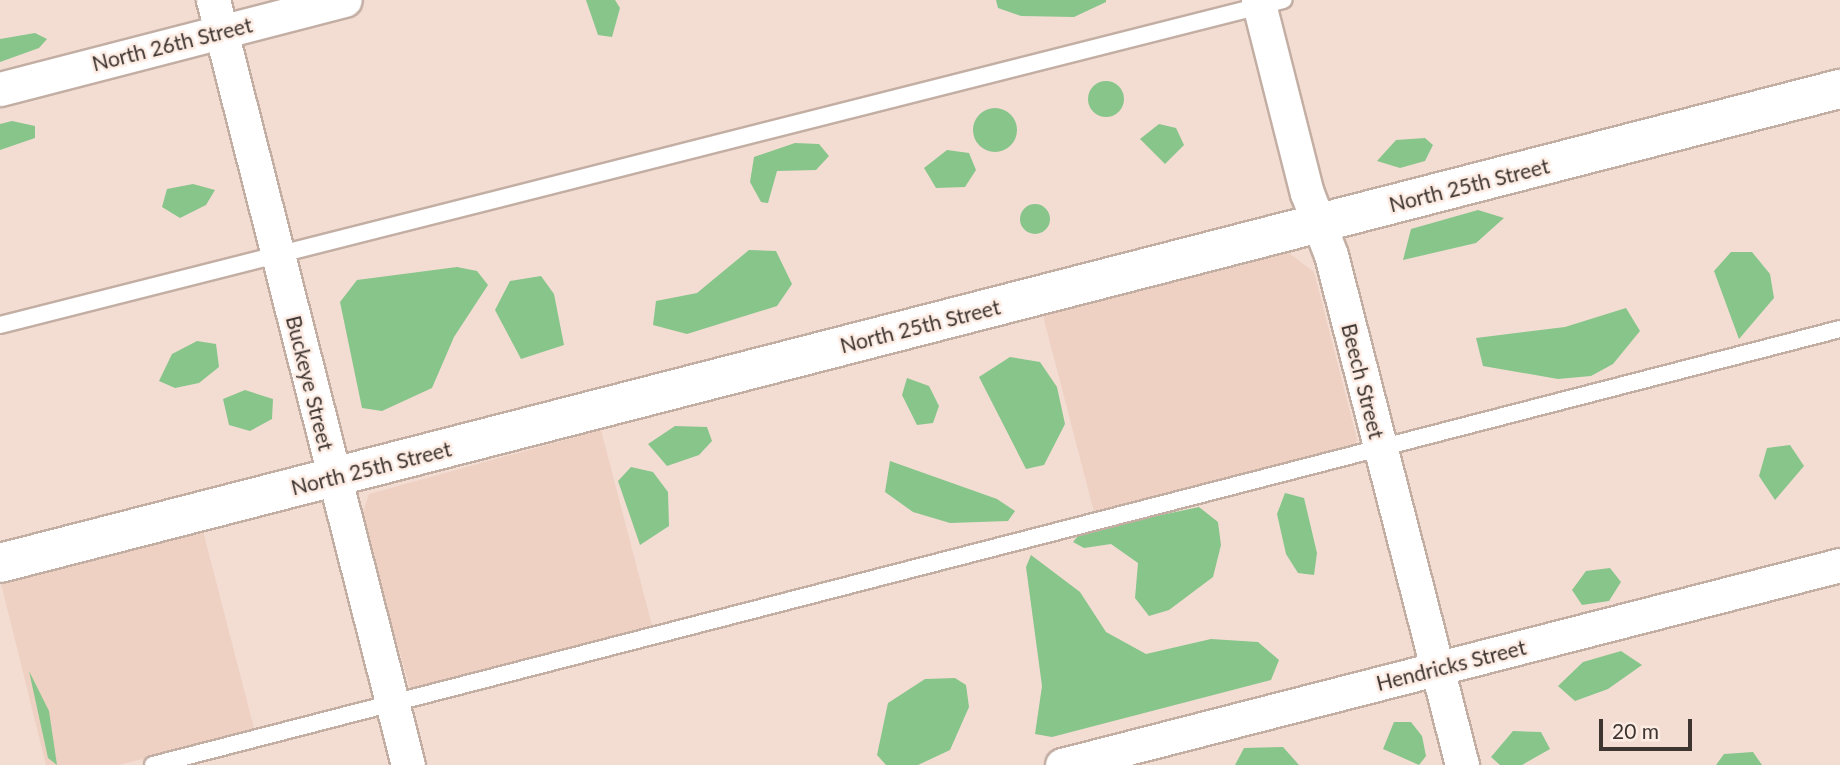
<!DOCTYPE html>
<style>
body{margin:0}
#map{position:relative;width:1840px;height:765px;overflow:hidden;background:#f3ddd3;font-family:Lato,sans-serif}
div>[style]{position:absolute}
.built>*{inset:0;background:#eed1c3}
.forest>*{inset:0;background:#87c58b}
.round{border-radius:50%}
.roads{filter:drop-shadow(2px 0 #c3aea4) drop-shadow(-2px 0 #c3aea4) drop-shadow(0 2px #c3aea4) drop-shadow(0 -2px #c3aea4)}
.lane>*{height:16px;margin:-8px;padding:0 8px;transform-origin:8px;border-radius:8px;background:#fff}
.street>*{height:33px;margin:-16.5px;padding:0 16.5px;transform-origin:16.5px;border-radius:16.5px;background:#fff}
.secondary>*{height:38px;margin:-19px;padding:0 19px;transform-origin:19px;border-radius:19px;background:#fff}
span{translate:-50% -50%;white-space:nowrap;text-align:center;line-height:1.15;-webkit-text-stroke:5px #fdece3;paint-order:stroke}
.street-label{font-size:21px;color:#3e3531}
.scale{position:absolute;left:1599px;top:719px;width:93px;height:32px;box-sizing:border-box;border:4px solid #3e3531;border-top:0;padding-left:9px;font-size:21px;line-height:24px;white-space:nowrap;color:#3e3531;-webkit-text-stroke:5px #fdece3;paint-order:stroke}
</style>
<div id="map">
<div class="built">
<div style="clip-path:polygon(1289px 253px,1314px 272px,1357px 439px,1354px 447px,1095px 516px,1043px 316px)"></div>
<div style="clip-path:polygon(601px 430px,653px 629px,410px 688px,361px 518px,369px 494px)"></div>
<div style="clip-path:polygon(203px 531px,255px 732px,118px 765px,46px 765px,1px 584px)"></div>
</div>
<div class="forest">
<div style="clip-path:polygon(586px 0,615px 0,620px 8px,612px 37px,598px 35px)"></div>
<div style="clip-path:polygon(996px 0,1106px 0,1106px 2px,1074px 17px,1021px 16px,998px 8px)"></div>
<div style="clip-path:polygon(35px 33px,47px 39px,39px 48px,0 62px,0 39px)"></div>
<div class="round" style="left:1088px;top:81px;width:36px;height:36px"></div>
<div class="round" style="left:973px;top:108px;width:44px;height:44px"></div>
<div style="clip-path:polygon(12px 121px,35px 126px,35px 138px,0 150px,0 124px)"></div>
<div style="clip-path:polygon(1159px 124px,1176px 128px,1184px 145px,1165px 164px,1140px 139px)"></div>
<div style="clip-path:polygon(1425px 138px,1433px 145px,1425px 161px,1400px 168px,1377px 161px,1396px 140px)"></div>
<div style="clip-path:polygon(795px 143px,819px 144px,829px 156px,816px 170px,777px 171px,768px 203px,761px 202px,750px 182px,754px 157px)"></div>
<div style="clip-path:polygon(947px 150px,969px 153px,976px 170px,965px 187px,936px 188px,924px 168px)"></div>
<div style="clip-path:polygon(193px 184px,215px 190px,206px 205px,180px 218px,162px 207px,167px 189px)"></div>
<div class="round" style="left:1020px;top:204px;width:30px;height:30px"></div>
<div style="clip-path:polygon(1478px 210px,1504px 218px,1476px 243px,1403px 260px,1411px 229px)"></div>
<div style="clip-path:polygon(749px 250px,776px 251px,792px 284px,777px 306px,687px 334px,653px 325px,656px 301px,697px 293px)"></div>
<div style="clip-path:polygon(1731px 252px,1752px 252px,1770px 274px,1774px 298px,1739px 339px,1714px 271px)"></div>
<div style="clip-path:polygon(457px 267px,477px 271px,488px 285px,454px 337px,432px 388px,382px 411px,362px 408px,340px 302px,357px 280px)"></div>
<div style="clip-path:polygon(541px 276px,554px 294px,564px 345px,521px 359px,495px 310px,510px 281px)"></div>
<div style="clip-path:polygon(1626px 308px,1640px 331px,1613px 364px,1591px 376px,1558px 379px,1483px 366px,1476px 338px,1565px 327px)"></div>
<div style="clip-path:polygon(197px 341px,216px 344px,219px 367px,199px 383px,175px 388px,159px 381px,172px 354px)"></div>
<div style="clip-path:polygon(1010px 357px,1040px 362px,1057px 387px,1065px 424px,1044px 465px,1026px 469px,979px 377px)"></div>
<div style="clip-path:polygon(907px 378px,929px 386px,939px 406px,933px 423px,917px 425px,902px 395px)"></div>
<div style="clip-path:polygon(245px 390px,273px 399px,272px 419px,250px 431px,229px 425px,223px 399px)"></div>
<div style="clip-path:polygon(675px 426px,707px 427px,712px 441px,699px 455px,667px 466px,648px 444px)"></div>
<div style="clip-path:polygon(1790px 445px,1804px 466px,1775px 500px,1759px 476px,1767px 448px)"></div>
<div style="clip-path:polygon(890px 461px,997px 499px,1015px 511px,1008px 521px,950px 523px,913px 512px,885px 492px)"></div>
<div style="clip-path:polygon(631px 467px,653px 472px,668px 492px,669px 526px,640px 545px,618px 481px)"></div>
<div style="clip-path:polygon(1285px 493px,1304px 498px,1317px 553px,1314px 575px,1298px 573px,1286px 554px,1277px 514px)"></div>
<div style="clip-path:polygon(1199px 507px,1218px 522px,1221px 545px,1213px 577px,1169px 610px,1149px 616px,1135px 598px,1138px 563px,1111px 544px,1084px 548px,1073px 542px,1081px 532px)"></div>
<div style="clip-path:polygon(1031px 555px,1080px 592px,1106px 632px,1146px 654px,1211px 639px,1258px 642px,1279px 660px,1271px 680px,1052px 737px,1035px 734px,1042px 686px,1026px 567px)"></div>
<div style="clip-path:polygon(1610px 568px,1621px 582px,1609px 601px,1582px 605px,1572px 590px,1586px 571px)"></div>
<div style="clip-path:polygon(1621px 651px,1642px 665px,1608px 689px,1575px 701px,1558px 686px,1583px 662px)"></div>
<div style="clip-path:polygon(29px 671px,49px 711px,57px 765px,48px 758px)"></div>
<div style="clip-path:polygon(955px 678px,966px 685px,969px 707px,950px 750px,918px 765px,886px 765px,877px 755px,888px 703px,925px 679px)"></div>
<div style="clip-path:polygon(1394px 722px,1411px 722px,1422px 736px,1426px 756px,1419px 765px,1383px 749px)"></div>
<div style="clip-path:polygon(1513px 731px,1541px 732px,1550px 749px,1522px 765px,1500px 765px,1491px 757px)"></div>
<div style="clip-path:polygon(1283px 747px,1299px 765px,1235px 765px,1244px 748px)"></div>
<div style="clip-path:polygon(1753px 752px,1762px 765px,1716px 765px,1724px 754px)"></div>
</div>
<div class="roads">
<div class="lane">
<div style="left:0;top:325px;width:1324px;rotate:-14.21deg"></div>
<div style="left:153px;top:765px;width:1742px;rotate:-14.49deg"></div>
</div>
<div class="street">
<div style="left:213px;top:0;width:789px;rotate:75.7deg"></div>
<div style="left:1258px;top:0;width:199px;rotate:75.8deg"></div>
<div style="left:1307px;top:193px;width:66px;rotate:68.8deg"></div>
<div style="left:1331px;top:255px;width:527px;rotate:75.59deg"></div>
<div style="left:0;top:89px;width:356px;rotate:-14.5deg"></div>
<div style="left:1062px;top:765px;width:803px;rotate:-14.42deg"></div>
</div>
<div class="secondary">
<div style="left:0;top:563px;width:1900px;rotate:-14.45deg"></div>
</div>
</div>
<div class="street-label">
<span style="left:172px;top:44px;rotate:-14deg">North 26th Street</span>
<span style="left:1469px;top:185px;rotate:-14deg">North 25th Street</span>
<span style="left:920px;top:326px;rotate:-14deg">North 25th Street</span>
<span style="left:1363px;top:381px;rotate:76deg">Beech Street</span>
<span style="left:310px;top:383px;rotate:76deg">Buckeye Street</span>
<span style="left:371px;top:468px;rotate:-14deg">North 25th Street</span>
<span style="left:1451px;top:665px;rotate:-14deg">Hendricks Street</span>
</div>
<div class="scale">20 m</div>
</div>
